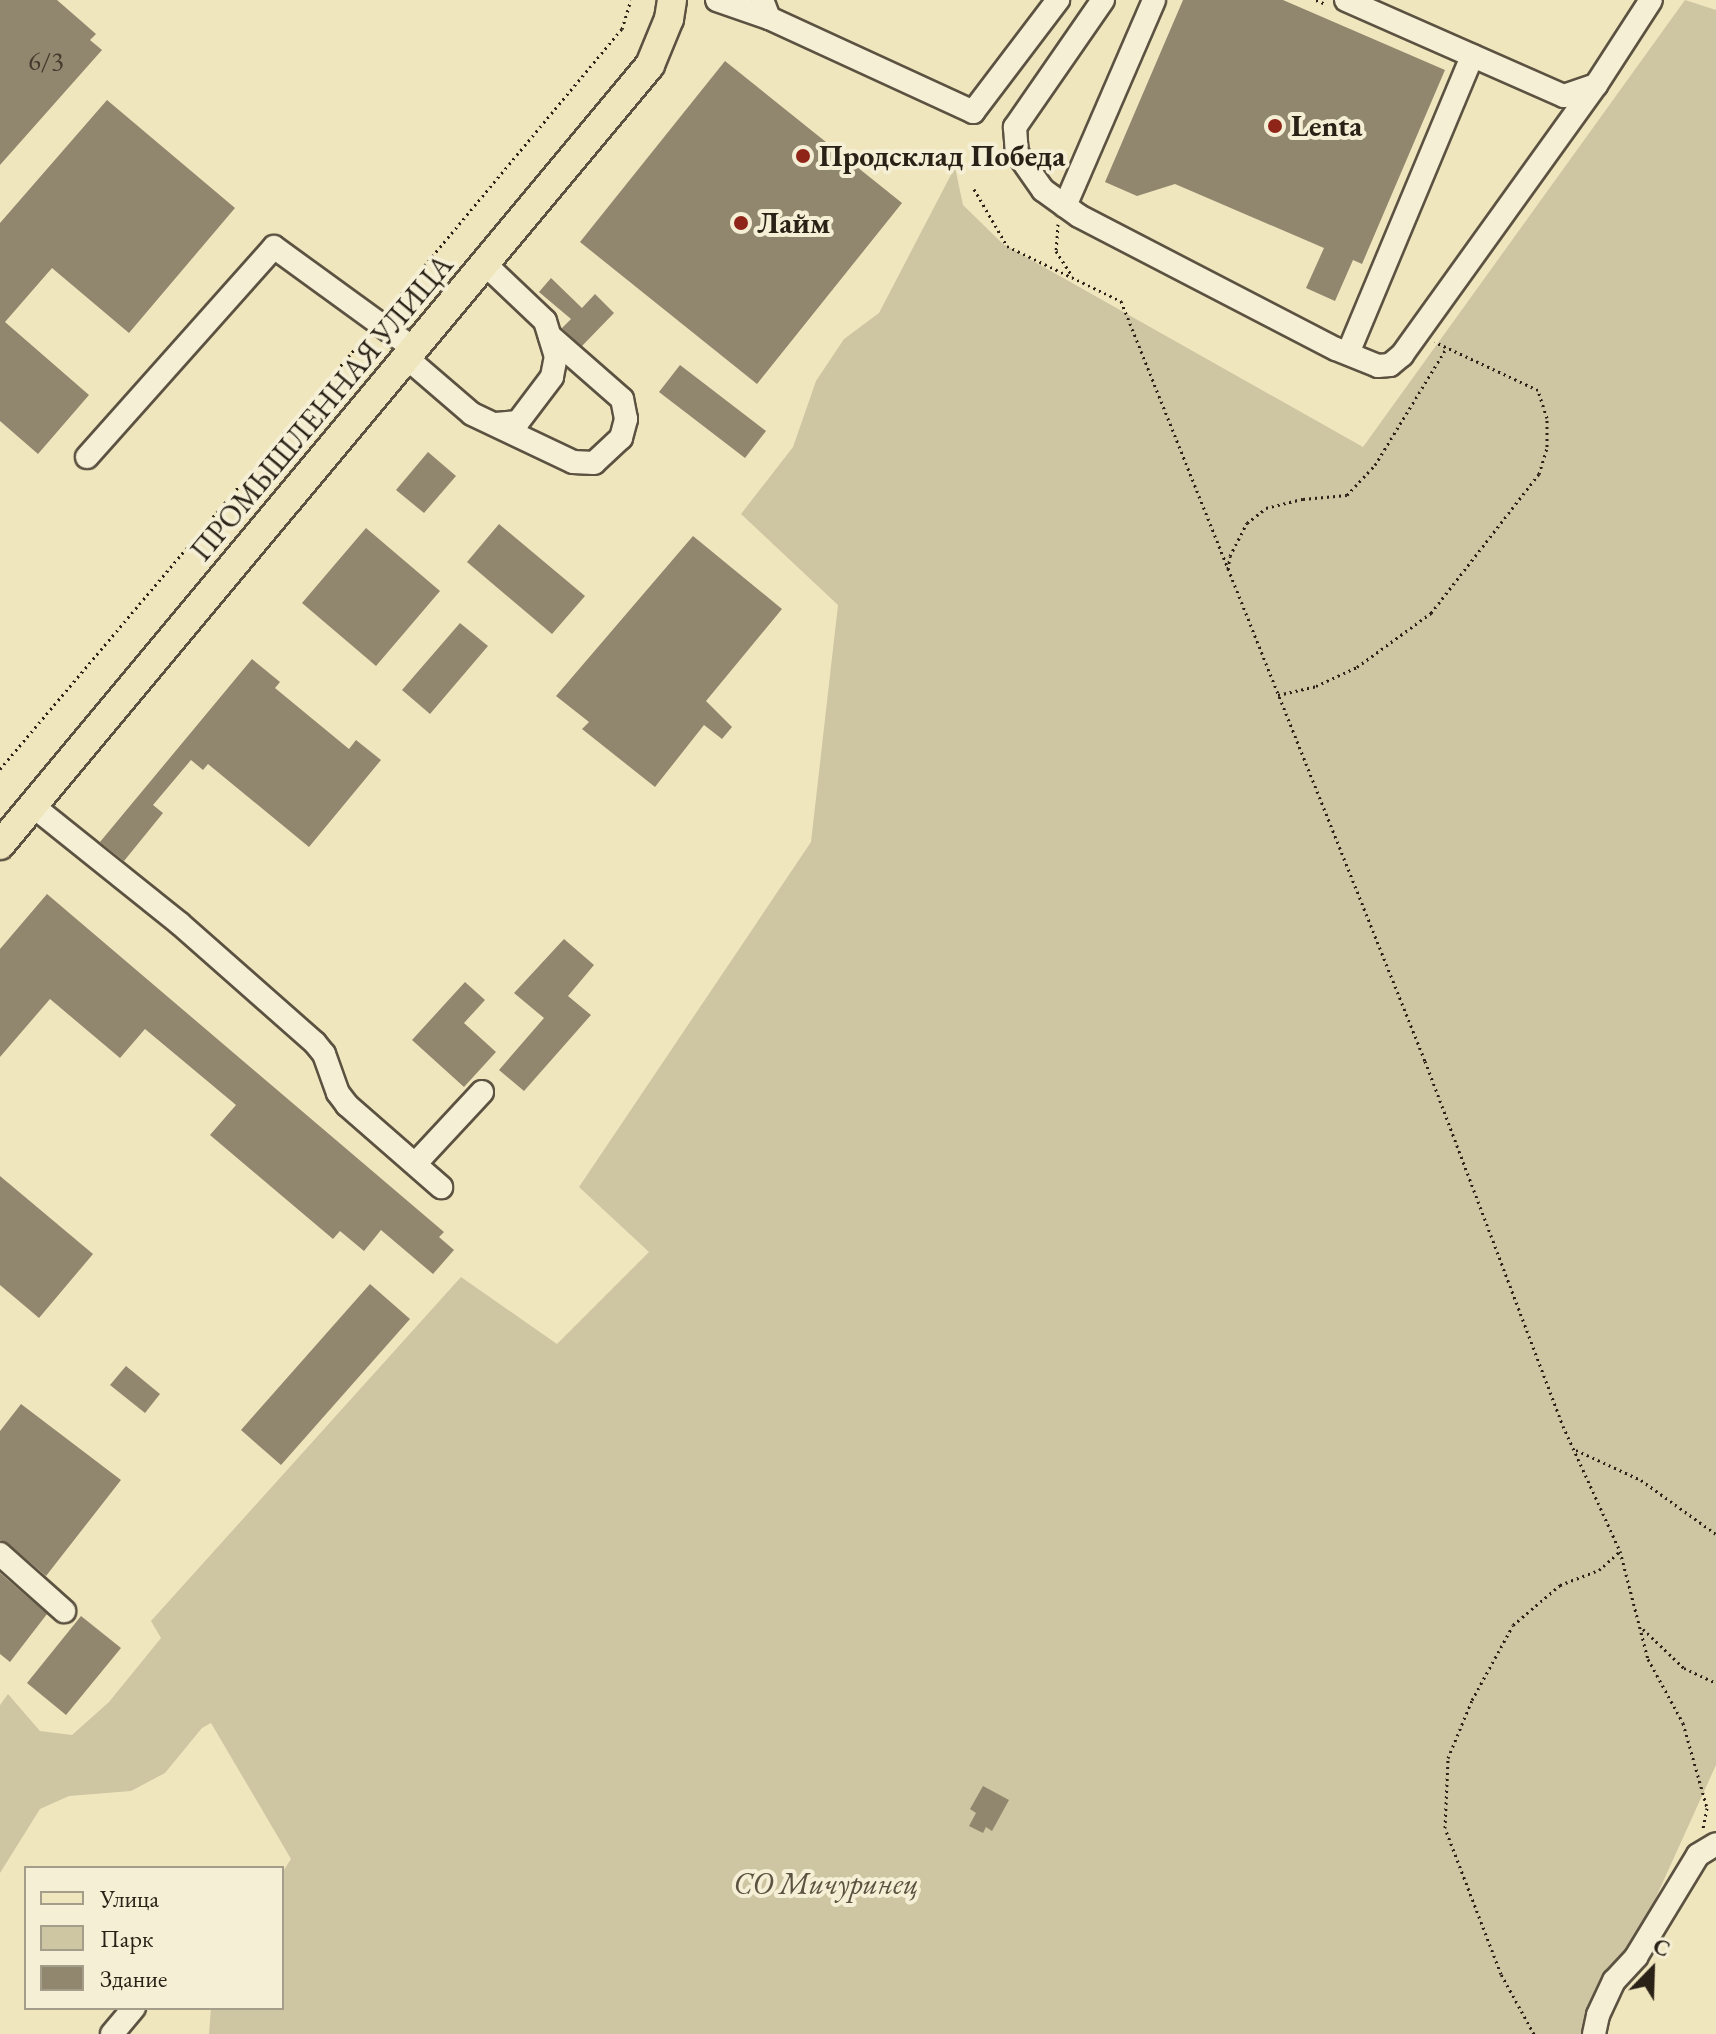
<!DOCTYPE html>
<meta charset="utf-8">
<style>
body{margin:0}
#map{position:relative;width:1716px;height:2034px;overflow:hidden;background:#f0e6be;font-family:"EB Garamond",serif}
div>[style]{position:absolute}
.green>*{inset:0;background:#cec5a2}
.building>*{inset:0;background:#91876e}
.path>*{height:3px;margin-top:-1.5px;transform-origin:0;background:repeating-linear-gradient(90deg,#2a2117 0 2px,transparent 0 6px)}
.roads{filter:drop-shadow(2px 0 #5c5241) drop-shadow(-2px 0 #5c5241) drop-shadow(0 2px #5c5241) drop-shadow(0 -2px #5c5241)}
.minor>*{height:22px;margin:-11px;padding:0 11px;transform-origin:11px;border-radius:11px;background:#f5efd5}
.major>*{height:28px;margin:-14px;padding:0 14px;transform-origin:14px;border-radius:14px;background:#f0e6be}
.dots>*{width:22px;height:22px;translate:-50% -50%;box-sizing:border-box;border:4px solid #f5efd5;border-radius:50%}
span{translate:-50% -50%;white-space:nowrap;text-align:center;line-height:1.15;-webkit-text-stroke:8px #f5efd5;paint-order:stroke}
.number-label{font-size:26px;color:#443a2d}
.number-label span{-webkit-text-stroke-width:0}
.poi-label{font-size:30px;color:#2a2117;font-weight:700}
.left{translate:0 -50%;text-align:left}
.street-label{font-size:30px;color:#2a2117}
.park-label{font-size:30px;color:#5b5241;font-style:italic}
.legend{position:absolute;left:24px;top:1866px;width:260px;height:144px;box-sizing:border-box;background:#f5efd5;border:2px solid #a49d89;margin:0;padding:10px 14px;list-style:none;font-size:24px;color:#2a2117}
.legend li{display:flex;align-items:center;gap:16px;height:40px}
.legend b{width:40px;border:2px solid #a49d89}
.north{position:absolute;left:1612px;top:1930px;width:80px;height:80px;-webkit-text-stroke:6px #f5efd5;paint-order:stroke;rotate:23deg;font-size:22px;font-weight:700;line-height:32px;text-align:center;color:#2a2117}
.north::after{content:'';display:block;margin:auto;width:28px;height:36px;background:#2a2117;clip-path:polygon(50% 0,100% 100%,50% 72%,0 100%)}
</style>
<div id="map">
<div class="green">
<div style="clip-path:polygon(1685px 0,1716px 10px,1716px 1765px,1594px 2034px,209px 2034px,211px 2008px,282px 2008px,282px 1873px,291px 1859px,211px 1723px,202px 1728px,165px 1773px,131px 1791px,69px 1796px,40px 1809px,0 1873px,0 1705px,8px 1694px,40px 1731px,72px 1735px,109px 1702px,161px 1638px,151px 1621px,461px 1277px,557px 1344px,649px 1252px,579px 1187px,811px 842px,838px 605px,741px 514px,793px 447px,816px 381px,844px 339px,879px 313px,955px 167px,963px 205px,1003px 244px,1363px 447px)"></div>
</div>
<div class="building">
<div style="clip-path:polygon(0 0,57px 0,96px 34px,90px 40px,102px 50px,0 165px)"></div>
<div style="clip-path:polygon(1183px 0,1283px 0,1445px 70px,1362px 264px,1353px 260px,1335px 301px,1306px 288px,1324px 248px,1175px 184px,1137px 196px,1105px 182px)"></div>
<div style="clip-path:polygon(725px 61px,902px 203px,757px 384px,580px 242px)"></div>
<div style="clip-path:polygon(107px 100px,235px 208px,129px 333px,52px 268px,5px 322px,89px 395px,38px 454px,0 421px,0 223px)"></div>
<div style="clip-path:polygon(551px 278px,582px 308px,595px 294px,614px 313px,582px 346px,562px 328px,571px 319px,539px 292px)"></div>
<div style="clip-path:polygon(680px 365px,766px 431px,745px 458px,659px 392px)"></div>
<div style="clip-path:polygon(428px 452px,456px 476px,424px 513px,396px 490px)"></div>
<div style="clip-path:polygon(499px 524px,585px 596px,552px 634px,467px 562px)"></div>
<div style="clip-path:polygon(366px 528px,440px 591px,376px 666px,302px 603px)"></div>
<div style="clip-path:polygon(693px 536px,782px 609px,706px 701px,732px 727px,722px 739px,704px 725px,655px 787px,582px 729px,589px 722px,556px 696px)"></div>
<div style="clip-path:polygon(460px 623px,488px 646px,430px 714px,402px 690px)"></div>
<div style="clip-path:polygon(252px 659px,280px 682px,275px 688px,349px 749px,356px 740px,381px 760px,309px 847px,208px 764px,203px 770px,191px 760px,153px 805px,163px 813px,124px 861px,100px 842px)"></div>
<div style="clip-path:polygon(47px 894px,444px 1232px,439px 1237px,454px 1250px,433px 1274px,381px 1230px,364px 1251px,340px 1231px,333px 1239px,210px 1135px,236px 1105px,145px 1029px,120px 1058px,50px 999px,0 1057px,0 949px)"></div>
<div style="clip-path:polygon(564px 939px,594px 965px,568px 996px,591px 1015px,524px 1091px,499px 1070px,544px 1018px,514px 993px)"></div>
<div style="clip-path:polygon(465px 982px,485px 1000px,464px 1023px,496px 1052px,464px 1087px,412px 1040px)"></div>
<div style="clip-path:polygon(0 1176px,93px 1254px,39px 1318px,0 1285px)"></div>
<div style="clip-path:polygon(370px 1284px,410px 1319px,281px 1465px,241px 1430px)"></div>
<div style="clip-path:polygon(126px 1366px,160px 1394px,145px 1413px,110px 1385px)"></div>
<div style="clip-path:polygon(21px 1404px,121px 1480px,46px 1576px,9px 1544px,0 1540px,0 1431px)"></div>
<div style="clip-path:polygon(0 1573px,47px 1614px,10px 1662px,0 1654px)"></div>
<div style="clip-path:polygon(81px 1616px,121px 1648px,66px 1715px,27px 1683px)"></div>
<div style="clip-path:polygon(983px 1786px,1009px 1800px,992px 1831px,986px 1827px,983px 1833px,969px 1826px,976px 1813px,970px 1809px)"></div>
</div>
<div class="path">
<div style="left:1316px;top:0;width:11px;rotate:22deg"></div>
<div style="left:974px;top:189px;width:66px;rotate:59.9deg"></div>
<div style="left:1007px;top:246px;width:127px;rotate:25.8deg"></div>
<div style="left:1121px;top:301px;width:819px;rotate:68.2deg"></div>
<div style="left:1425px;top:1061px;width:390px;rotate:69.3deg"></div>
<div style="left:1563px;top:1426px;width:137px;rotate:65.5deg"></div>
<div style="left:1620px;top:1551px;width:112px;rotate:75.5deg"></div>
<div style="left:1648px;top:1659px;width:73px;rotate:61.3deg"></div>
<div style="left:1683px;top:1723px;width:88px;rotate:74.2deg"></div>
<div style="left:1707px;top:1808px;width:21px;rotate:101deg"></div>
<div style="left:1058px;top:224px;width:27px;rotate:94deg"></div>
<div style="left:1056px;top:251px;width:30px;rotate:57deg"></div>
<div style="left:390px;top:307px;width:362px;rotate:-50.2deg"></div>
<div style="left:622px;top:29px;width:30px;rotate:-73deg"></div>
<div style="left:1228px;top:569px;width:13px;rotate:-81deg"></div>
<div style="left:1230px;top:556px;width:37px;rotate:-63deg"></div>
<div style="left:1247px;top:523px;width:24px;rotate:-38deg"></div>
<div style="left:1266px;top:508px;width:38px;rotate:-14deg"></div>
<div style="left:1303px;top:499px;width:44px;rotate:-5.2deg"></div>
<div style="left:1347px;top:495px;width:41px;rotate:-47deg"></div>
<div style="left:1375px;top:465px;width:138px;rotate:-58.6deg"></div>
<div style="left:1278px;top:695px;width:39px;rotate:-13deg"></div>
<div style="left:1316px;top:686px;width:45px;rotate:-24.9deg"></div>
<div style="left:1357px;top:667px;width:92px;rotate:-36.1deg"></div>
<div style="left:1431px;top:613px;width:176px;rotate:-52.2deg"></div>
<div style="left:1539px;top:474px;width:28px;rotate:-73deg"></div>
<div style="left:1547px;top:447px;width:29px;rotate:-90deg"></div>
<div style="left:1547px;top:418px;width:29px;rotate:-108deg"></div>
<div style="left:1538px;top:390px;width:114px;rotate:-155deg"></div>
<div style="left:0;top:769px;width:566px;rotate:-49.81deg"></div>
<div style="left:1576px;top:1450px;width:72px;rotate:24.8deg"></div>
<div style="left:1641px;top:1480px;width:92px;rotate:35.8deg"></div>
<div style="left:1643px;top:1629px;width:57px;rotate:43.6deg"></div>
<div style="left:1684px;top:1668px;width:35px;rotate:25deg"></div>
<div style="left:1534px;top:2034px;width:68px;rotate:-118.8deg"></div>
<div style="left:1501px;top:1974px;width:156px;rotate:-111deg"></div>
<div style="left:1445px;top:1828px;width:70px;rotate:-87.5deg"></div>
<div style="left:1448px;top:1758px;width:63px;rotate:-67.5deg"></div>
<div style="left:1472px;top:1700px;width:85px;rotate:-61.3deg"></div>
<div style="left:1513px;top:1625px;width:62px;rotate:-40.4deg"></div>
<div style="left:1560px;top:1585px;width:42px;rotate:-21deg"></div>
<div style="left:1599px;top:1570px;width:28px;rotate:-42deg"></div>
</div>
<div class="roads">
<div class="minor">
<div style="left:717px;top:0;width:55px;rotate:19.1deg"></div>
<div style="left:769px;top:18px;width:19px;rotate:-111deg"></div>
<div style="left:1103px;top:0;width:155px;rotate:124.7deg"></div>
<div style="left:1015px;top:127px;width:26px;rotate:86deg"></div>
<div style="left:1017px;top:153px;width:45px;rotate:54.9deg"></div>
<div style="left:1043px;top:190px;width:44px;rotate:35.8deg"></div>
<div style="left:1079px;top:216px;width:289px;rotate:27.4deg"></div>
<div style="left:1336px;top:349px;width:45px;rotate:22deg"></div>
<div style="left:1378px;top:366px;width:12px;rotate:-5deg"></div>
<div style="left:1390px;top:365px;width:16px;rotate:-40deg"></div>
<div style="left:1402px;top:355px;width:332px;rotate:-54.3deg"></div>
<div style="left:1596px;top:85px;width:101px;rotate:-57.1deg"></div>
<div style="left:1346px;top:0;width:238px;rotate:23.8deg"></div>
<div style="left:1564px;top:96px;width:34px;rotate:-19deg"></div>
<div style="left:769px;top:18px;width:225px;rotate:24.7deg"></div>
<div style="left:973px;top:112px;width:141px;rotate:-52.8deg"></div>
<div style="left:1065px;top:206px;width:224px;rotate:-66.6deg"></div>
<div style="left:486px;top:265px;width:81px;rotate:43.5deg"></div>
<div style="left:545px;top:321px;width:37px;rotate:73deg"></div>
<div style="left:556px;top:356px;width:21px;rotate:101deg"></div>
<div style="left:552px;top:377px;width:56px;rotate:127.1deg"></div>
<div style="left:518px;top:422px;width:22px;rotate:175deg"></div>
<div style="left:1348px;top:353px;width:322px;rotate:-67.3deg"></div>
<div style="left:408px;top:359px;width:84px;rotate:40.7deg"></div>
<div style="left:472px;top:414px;width:112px;rotate:25.4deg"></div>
<div style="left:573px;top:462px;width:21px;rotate:3deg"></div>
<div style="left:594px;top:463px;width:37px;rotate:-43deg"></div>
<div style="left:621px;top:438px;width:20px;rotate:-75deg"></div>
<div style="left:626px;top:419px;width:20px;rotate:-101deg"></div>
<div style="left:622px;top:399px;width:96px;rotate:-138.8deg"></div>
<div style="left:87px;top:457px;width:281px;rotate:-48.3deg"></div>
<div style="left:274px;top:247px;width:175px;rotate:36deg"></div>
<div style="left:33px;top:806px;width:187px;rotate:38.7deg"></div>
<div style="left:179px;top:923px;width:181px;rotate:41.4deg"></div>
<div style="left:315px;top:1043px;width:14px;rotate:51deg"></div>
<div style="left:324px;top:1054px;width:41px;rotate:70.3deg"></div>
<div style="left:338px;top:1093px;width:15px;rotate:53deg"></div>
<div style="left:347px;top:1105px;width:125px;rotate:41.1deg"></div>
<div style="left:416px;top:1163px;width:97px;rotate:-47.1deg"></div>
<div style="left:0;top:1554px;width:86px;rotate:41.7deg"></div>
<div style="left:112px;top:2034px;width:34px;rotate:-50deg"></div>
<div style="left:1594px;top:2034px;width:19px;rotate:-78deg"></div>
<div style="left:1598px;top:2015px;width:38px;rotate:-65deg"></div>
<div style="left:1614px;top:1981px;width:33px;rotate:-47deg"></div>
<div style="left:1636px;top:1957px;width:119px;rotate:-58.7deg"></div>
<div style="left:1698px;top:1855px;width:21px;rotate:-31deg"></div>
</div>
<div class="major">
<div style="left:0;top:845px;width:1015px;rotate:-50.19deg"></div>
<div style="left:650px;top:65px;width:50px;rotate:-67.6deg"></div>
<div style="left:669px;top:19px;width:19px;rotate:-81deg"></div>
</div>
</div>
<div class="dots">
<div style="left:1275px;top:126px;background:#8f2418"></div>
<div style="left:803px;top:156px;background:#8f2418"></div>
<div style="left:741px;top:223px;background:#8f2418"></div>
</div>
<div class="number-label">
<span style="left:46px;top:62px">6/3</span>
</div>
<div class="poi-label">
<span class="left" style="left:1291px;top:126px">Lenta</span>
<span class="left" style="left:819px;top:156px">Продсклад Победа</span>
<span class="left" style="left:757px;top:223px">Лайм</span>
</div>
<div class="street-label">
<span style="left:322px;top:408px;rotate:-50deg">ПРОМЫШЛЕННАЯ УЛИЦА</span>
</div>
<div class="park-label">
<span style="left:826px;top:1884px">СО Мичуринец</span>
</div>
<ul class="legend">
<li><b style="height:10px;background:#f0e6be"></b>Улица</li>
<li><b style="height:22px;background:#cec5a2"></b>Парк</li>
<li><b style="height:22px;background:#91876e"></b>Здание</li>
</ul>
<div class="north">С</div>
</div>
